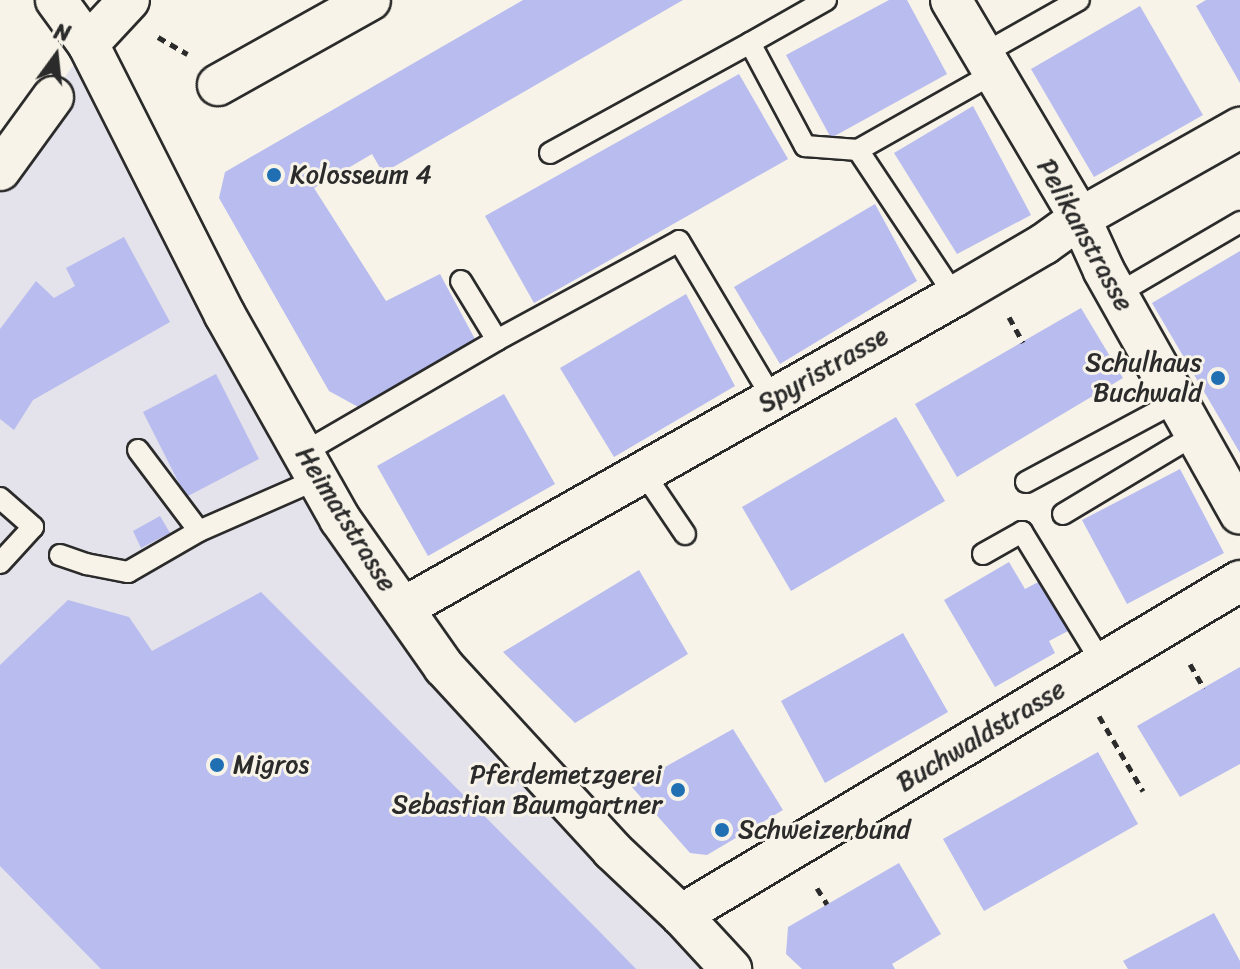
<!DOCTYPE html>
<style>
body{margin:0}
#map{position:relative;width:1240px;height:969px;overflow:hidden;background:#f7f3e8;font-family:Sriracha,sans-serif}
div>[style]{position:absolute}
.built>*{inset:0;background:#e4e2ea}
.building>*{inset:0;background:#b8bcee}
.path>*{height:5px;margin-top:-2.5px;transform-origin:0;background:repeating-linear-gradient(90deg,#2b2b2b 0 8px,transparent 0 14px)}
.roads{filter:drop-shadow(2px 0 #2b2b2b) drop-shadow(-2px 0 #2b2b2b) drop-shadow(0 2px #2b2b2b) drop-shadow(0 -2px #2b2b2b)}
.lane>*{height:20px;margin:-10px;padding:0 10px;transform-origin:10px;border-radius:10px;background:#f7f3e8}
.street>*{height:40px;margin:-20px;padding:0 20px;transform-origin:20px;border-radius:20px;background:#f7f3e8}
.dots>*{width:22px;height:22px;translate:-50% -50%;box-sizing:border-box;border:4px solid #f7f3e8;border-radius:50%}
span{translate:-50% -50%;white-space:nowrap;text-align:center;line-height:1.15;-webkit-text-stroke:6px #f7f3e8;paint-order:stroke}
.poi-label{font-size:26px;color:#2b2b2b}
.left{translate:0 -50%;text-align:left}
.right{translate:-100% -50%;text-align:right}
.street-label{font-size:26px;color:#2b2b2b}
.north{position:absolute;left:16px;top:16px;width:80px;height:80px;-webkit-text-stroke:6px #f7f3e8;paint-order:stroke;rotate:15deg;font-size:22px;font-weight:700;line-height:32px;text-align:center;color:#2b2b2b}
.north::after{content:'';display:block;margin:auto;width:28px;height:36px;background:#2b2b2b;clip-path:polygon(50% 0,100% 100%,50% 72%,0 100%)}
</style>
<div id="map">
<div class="built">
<div style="clip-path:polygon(88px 44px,340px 519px,720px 969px,0 969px,0 170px)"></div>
</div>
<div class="building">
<div style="clip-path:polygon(523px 0,683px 0,383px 173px,372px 154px,314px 188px,386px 301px,440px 274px,476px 341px,360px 408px,329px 391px,219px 198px,225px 172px)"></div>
<div style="clip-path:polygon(889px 0,907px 0,947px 74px,831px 138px,786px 55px)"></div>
<div style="clip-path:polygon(1206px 0,1240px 0,1240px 83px,1196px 6px)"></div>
<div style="clip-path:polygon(1140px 6px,1203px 115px,1094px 177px,1031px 69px)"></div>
<div style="clip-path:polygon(739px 74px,788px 159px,534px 303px,485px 216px)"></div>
<div style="clip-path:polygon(973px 106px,1031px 215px,957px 254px,894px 153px)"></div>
<div style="clip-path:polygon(875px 204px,917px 281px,780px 364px,734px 287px)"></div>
<div style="clip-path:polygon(124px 237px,170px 322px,33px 400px,14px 430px,0 419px,0 329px,36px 281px,54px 298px,75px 286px,66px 268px)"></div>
<div style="clip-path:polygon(1240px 251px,1240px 453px,1152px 303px)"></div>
<div style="clip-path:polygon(686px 294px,735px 386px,614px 457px,560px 368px)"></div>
<div style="clip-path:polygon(1081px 308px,1123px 378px,957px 477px,915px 404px)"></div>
<div style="clip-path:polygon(216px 374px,259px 459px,186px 497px,143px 412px)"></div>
<div style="clip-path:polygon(504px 394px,555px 484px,428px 556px,377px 466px)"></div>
<div style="clip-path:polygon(896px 417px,945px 501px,791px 591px,742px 507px)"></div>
<div style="clip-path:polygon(1180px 469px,1224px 553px,1127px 604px,1082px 520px)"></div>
<div style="clip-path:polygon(160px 516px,170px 533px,141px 548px,133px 531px)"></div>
<div style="clip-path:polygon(1009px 562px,1025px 589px,1042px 580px,1070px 630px,1049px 641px,1055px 653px,995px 687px,944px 600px)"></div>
<div style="clip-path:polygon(639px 570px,688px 654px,575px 723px,503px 652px)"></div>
<div style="clip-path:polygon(261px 592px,598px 930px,636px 969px,101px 969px,0 866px,0 665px,68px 600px,129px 617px,152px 651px)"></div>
<div style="clip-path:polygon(903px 633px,948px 712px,825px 783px,781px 701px)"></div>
<div style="clip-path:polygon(1240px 667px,1240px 764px,1180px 797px,1137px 726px)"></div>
<div style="clip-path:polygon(733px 729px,783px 810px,707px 855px,690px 853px,631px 786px)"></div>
<div style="clip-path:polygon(1098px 752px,1138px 824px,984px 911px,943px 839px)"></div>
<div style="clip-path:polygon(899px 863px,941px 934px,892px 964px,895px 969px,802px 969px,786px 954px,788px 927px)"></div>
<div style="clip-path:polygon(1214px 913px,1240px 961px,1240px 969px,1128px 969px,1123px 961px)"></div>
</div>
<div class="path">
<div style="left:158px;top:37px;width:34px;rotate:30deg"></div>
<div style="left:1009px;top:317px;width:29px;rotate:61deg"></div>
<div style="left:1190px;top:664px;width:28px;rotate:60deg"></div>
<div style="left:1099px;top:716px;width:87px;rotate:59.6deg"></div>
<div style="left:817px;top:888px;width:19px;rotate:58deg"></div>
</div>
<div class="roads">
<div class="lane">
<div style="left:826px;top:0;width:87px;rotate:150.5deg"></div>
<div style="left:750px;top:43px;width:117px;rotate:61.9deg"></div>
<div style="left:805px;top:146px;width:53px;rotate:4.3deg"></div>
<div style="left:983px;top:54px;width:110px;rotate:-29.4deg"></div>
<div style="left:550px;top:153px;width:228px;rotate:-28.8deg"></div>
<div style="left:1117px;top:294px;width:143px;rotate:-30.3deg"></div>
<div style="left:955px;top:296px;width:175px;rotate:-123.6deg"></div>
<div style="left:858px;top:150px;width:156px;rotate:-29.5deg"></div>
<div style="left:497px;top:340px;width:207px;rotate:-28.5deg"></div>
<div style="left:679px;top:241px;width:184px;rotate:59.3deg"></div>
<div style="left:138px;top:450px;width:101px;rotate:53deg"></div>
<div style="left:199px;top:531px;width:130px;rotate:-23.6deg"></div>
<div style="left:303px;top:453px;width:225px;rotate:-30.2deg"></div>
<div style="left:497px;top:340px;width:69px;rotate:-121.4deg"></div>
<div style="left:643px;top:472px;width:75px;rotate:55.9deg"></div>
<div style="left:1026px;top:482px;width:171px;rotate:-28.2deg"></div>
<div style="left:0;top:498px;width:44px;rotate:41.3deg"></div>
<div style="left:33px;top:527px;width:49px;rotate:132.5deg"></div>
<div style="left:1063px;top:514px;width:155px;rotate:-31deg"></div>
<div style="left:983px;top:554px;width:45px;rotate:-29.4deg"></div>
<div style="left:1022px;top:532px;width:153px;rotate:58.6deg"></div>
<div style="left:60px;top:555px;width:28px;rotate:19deg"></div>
<div style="left:86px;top:564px;width:43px;rotate:10.8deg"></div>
<div style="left:128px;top:572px;width:82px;rotate:-30deg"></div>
</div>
<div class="street">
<div style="left:56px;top:0;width:54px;rotate:54deg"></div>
<div style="left:88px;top:44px;width:304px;rotate:63.2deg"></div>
<div style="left:225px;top:315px;width:234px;rotate:60.6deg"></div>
<div style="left:340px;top:519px;width:181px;rotate:54.9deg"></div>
<div style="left:444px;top:667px;width:248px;rotate:47.4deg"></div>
<div style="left:612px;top:850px;width:95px;rotate:43.3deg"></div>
<div style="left:681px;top:915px;width:74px;rotate:47.2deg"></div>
<div style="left:951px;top:0;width:253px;rotate:59.4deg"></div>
<div style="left:1080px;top:218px;width:58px;rotate:65.6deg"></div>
<div style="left:1104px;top:271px;width:278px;rotate:60.7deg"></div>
<div style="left:88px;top:44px;width:60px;rotate:-47deg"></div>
<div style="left:218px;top:85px;width:174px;rotate:-29.2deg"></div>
<div style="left:0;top:170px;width:90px;rotate:-54deg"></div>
<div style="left:403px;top:608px;width:634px;rotate:-29.48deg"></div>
<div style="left:955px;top:296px;width:103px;rotate:-30.3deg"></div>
<div style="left:1044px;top:244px;width:44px;rotate:-35.8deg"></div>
<div style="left:1080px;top:218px;width:184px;rotate:-29.4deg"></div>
<div style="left:681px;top:915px;width:651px;rotate:-30.86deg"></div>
</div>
</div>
<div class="dots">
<div style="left:274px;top:175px;background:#1f6fb2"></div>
<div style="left:1218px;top:378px;background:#1f6fb2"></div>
<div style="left:217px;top:765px;background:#1f6fb2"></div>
<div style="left:678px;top:790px;background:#1f6fb2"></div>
<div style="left:722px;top:830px;background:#1f6fb2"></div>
</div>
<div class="poi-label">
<span class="left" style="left:290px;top:175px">Kolosseum 4</span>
<span class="right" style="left:1202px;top:378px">Schulhaus<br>Buchwald</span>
<span class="left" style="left:233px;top:765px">Migros</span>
<span class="right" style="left:662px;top:790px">Pferdemetzgerei<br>Sebastian Baumgartner</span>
<span class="left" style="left:738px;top:830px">Schweizerbund</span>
</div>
<div class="street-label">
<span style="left:1085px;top:235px;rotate:61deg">Pelikanstrasse</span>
<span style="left:823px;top:370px;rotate:-30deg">Spyristrasse</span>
<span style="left:346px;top:519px;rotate:58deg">Heimatstrasse</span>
<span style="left:981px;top:736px;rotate:-31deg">Buchwaldstrasse</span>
</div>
<div class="north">N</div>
</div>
